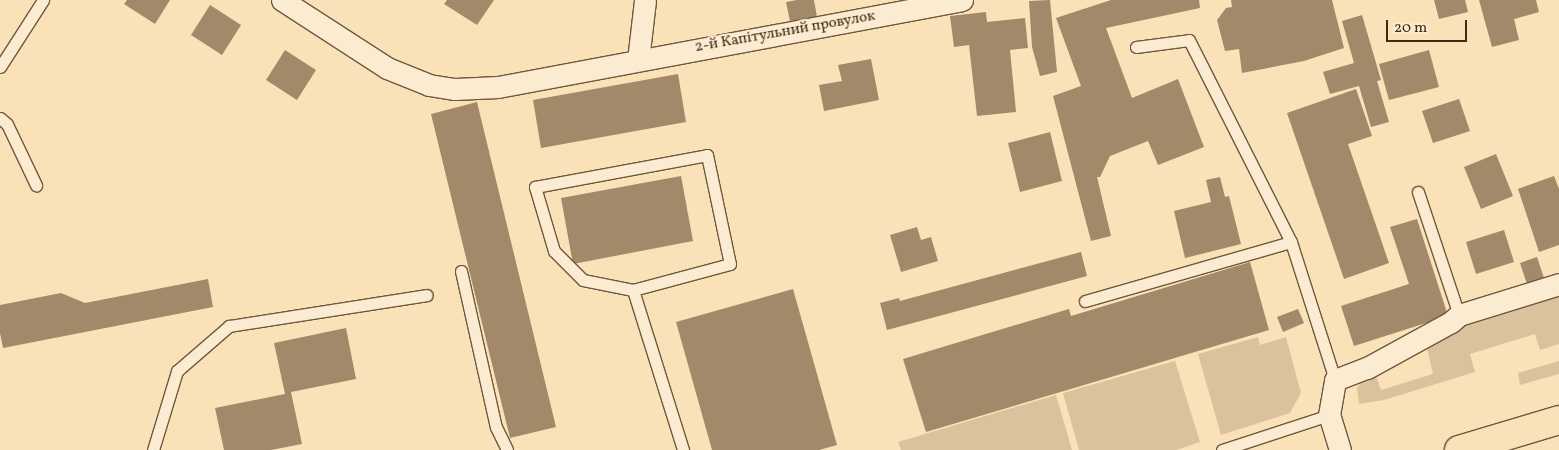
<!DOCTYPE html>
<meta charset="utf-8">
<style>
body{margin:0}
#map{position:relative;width:1559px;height:450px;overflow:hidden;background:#f9e2b8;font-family:Vollkorn,serif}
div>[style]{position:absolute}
.green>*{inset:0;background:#dac39c}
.building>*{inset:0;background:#a28969}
.roads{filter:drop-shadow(1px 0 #70573d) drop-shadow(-1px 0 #70573d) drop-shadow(0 1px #70573d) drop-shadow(0 -1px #70573d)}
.service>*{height:11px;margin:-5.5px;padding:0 5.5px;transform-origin:5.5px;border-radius:5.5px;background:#fbecd1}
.minor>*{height:21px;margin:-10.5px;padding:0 10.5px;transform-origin:10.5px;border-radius:10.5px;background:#fbecd1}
.primary>*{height:28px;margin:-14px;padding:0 14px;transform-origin:14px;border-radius:14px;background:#f9e2b8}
span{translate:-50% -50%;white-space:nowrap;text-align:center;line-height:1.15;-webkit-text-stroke:4px #fbecd1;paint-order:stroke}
.street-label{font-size:15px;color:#432914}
.scale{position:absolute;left:1386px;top:20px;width:81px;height:22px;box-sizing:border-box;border:2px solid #432914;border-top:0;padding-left:6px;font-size:15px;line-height:18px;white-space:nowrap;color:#432914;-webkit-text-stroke:4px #fbecd1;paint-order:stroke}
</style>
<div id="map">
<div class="green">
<div style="clip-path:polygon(1559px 296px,1559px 344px,1540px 350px,1535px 334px,1470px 354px,1475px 372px,1384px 400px,1359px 404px,1357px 388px,1361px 383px,1369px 378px,1376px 376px,1381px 390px,1433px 374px,1426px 344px,1438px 334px)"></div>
<div style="clip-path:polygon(1258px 337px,1260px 345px,1286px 337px,1301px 393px,1290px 413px,1221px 435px,1198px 354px)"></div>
<div style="clip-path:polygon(1175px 361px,1200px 442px,1176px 450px,1079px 450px,1063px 393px)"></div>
<div style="clip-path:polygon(1559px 361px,1559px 374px,1520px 385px,1518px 373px)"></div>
<div style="clip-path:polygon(1056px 395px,1072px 450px,901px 450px,898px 442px)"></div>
</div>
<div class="building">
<div style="clip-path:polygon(127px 0,170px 0,155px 24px,124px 4px)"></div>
<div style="clip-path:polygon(447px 0,494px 0,477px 25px,444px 4px)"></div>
<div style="clip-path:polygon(797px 0,814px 0,817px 17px,790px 21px,786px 2px)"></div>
<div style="clip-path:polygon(1050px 0,1057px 72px,1040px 76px,1032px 47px,1029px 1px)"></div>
<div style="clip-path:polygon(1111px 0,1199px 0,1200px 8px,1106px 28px,1132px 98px,1178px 79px,1204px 147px,1158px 165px,1148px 141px,1110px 156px,1100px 177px,1097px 177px,1111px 236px,1091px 241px,1053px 96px,1081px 86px,1056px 18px)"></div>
<div style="clip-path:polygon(1231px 0,1332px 0,1344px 48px,1304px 61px,1242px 73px,1239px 49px,1225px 51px,1217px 20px,1226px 8px,1232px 7px)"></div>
<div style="clip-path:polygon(1434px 0,1465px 0,1468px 12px,1439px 19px)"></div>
<div style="clip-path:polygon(1479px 0,1536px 0,1539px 12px,1514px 19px,1519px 40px,1492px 47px)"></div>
<div style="clip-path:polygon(210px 5px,241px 25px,222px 55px,191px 35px)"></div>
<div style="clip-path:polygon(986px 12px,987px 22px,1025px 18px,1028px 48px,1010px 50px,1016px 112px,977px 116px,969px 45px,954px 47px,950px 16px)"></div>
<div style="clip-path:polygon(1362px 15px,1381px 80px,1377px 81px,1389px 122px,1371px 127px,1359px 86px,1330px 94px,1323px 72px,1354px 63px,1342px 21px)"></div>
<div style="clip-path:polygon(285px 50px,316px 70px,297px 100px,266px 80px)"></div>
<div style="clip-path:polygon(1429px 50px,1439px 87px,1389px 100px,1379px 64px)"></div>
<div style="clip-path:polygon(871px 59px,879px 100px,824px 111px,819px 85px,842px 81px,838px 65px)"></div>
<div style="clip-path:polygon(678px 74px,686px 122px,541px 148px,533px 100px)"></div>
<div style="clip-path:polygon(1356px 89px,1372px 136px,1348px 144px,1389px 263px,1344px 279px,1287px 113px)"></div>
<div style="clip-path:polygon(1459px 99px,1470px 131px,1433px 143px,1422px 111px)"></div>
<div style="clip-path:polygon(477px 102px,556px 427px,510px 438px,431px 114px)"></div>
<div style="clip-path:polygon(1050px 132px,1062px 181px,1020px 192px,1008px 143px)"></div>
<div style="clip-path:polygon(1496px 154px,1513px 196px,1481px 209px,1464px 167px)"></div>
<div style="clip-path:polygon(681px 176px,693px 241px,573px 264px,561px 198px)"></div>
<div style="clip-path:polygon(1554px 176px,1559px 189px,1559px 245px,1539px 252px,1518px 189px)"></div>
<div style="clip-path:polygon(1220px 177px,1225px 197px,1229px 196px,1241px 244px,1185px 258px,1174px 211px,1211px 202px,1206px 180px)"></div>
<div style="clip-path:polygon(1417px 219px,1448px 316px,1354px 346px,1341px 306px,1409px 284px,1390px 227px)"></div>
<div style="clip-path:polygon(917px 227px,921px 240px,931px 237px,938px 261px,901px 272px,890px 235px)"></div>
<div style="clip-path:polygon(1504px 230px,1514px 262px,1476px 274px,1466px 242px)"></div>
<div style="clip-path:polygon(1081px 252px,1087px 276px,887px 330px,880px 303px,899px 298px,900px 301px)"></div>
<div style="clip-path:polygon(1537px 257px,1544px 278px,1527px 284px,1520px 263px)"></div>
<div style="clip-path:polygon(1250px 262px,1269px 330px,926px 432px,903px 359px,1069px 309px,1071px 316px)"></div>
<div style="clip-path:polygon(208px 279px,213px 307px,3px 348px,0 333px,0 305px,61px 293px,85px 303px)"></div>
<div style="clip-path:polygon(793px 289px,837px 445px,819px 450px,712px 450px,676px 322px)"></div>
<div style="clip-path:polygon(1298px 309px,1304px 323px,1283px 332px,1277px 317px)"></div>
<div style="clip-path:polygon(346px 328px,356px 379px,291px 392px,302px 444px,271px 450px,224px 450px,215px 408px,285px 394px,274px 343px)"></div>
</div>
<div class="roads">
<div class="service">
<div style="left:1136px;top:47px;width:53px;rotate:-7.5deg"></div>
<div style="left:1189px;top:40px;width:226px;rotate:63.2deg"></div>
<div style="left:1291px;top:242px;width:145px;rotate:72.3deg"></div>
<div style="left:0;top:67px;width:80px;rotate:-57.3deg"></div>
<div style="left:0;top:118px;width:9px;rotate:41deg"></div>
<div style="left:7px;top:124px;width:68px;rotate:64.6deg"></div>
<div style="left:707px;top:155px;width:111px;rotate:78.1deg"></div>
<div style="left:730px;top:264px;width:100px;rotate:165deg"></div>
<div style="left:633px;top:290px;width:51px;rotate:-168.7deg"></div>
<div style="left:583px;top:280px;width:41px;rotate:-135deg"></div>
<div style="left:554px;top:251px;width:67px;rotate:-106.5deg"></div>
<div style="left:535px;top:187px;width:175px;rotate:-10.5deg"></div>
<div style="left:1418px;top:192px;width:130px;rotate:71.6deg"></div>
<div style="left:461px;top:271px;width:160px;rotate:77.4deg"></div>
<div style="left:496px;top:427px;width:25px;rotate:64deg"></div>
<div style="left:633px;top:290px;width:168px;rotate:72.6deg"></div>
<div style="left:1085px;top:301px;width:214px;rotate:-16deg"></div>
<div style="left:153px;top:450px;width:83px;rotate:-73.1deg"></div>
<div style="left:177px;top:371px;width:69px;rotate:-40.9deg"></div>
<div style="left:229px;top:326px;width:200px;rotate:-8.9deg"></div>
<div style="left:1222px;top:450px;width:113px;rotate:-18.1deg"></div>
</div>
<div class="minor">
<div style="left:282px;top:0;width:125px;rotate:32.9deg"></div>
<div style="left:387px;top:68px;width:45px;rotate:22deg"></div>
<div style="left:429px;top:85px;width:26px;rotate:9deg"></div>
<div style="left:455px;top:89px;width:43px;rotate:-2.7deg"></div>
<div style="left:498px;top:87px;width:472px;rotate:-10.6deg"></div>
<div style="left:638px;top:60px;width:60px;rotate:-83.3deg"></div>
<div style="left:1340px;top:450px;width:37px;rotate:-107deg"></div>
<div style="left:1329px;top:415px;width:36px;rotate:-80deg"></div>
<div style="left:1335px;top:380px;width:34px;rotate:-21deg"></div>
<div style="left:1367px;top:368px;width:96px;rotate:-28.7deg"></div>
<div style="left:1451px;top:322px;width:11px;rotate:-41deg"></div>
<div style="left:1459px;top:315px;width:105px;rotate:-17.2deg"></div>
</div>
<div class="primary">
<div style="left:1459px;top:450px;width:104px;rotate:-16.7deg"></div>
</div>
</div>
<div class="street-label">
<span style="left:785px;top:32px;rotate:-10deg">2-й Капітульний провулок</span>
</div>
<div class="scale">20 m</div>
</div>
